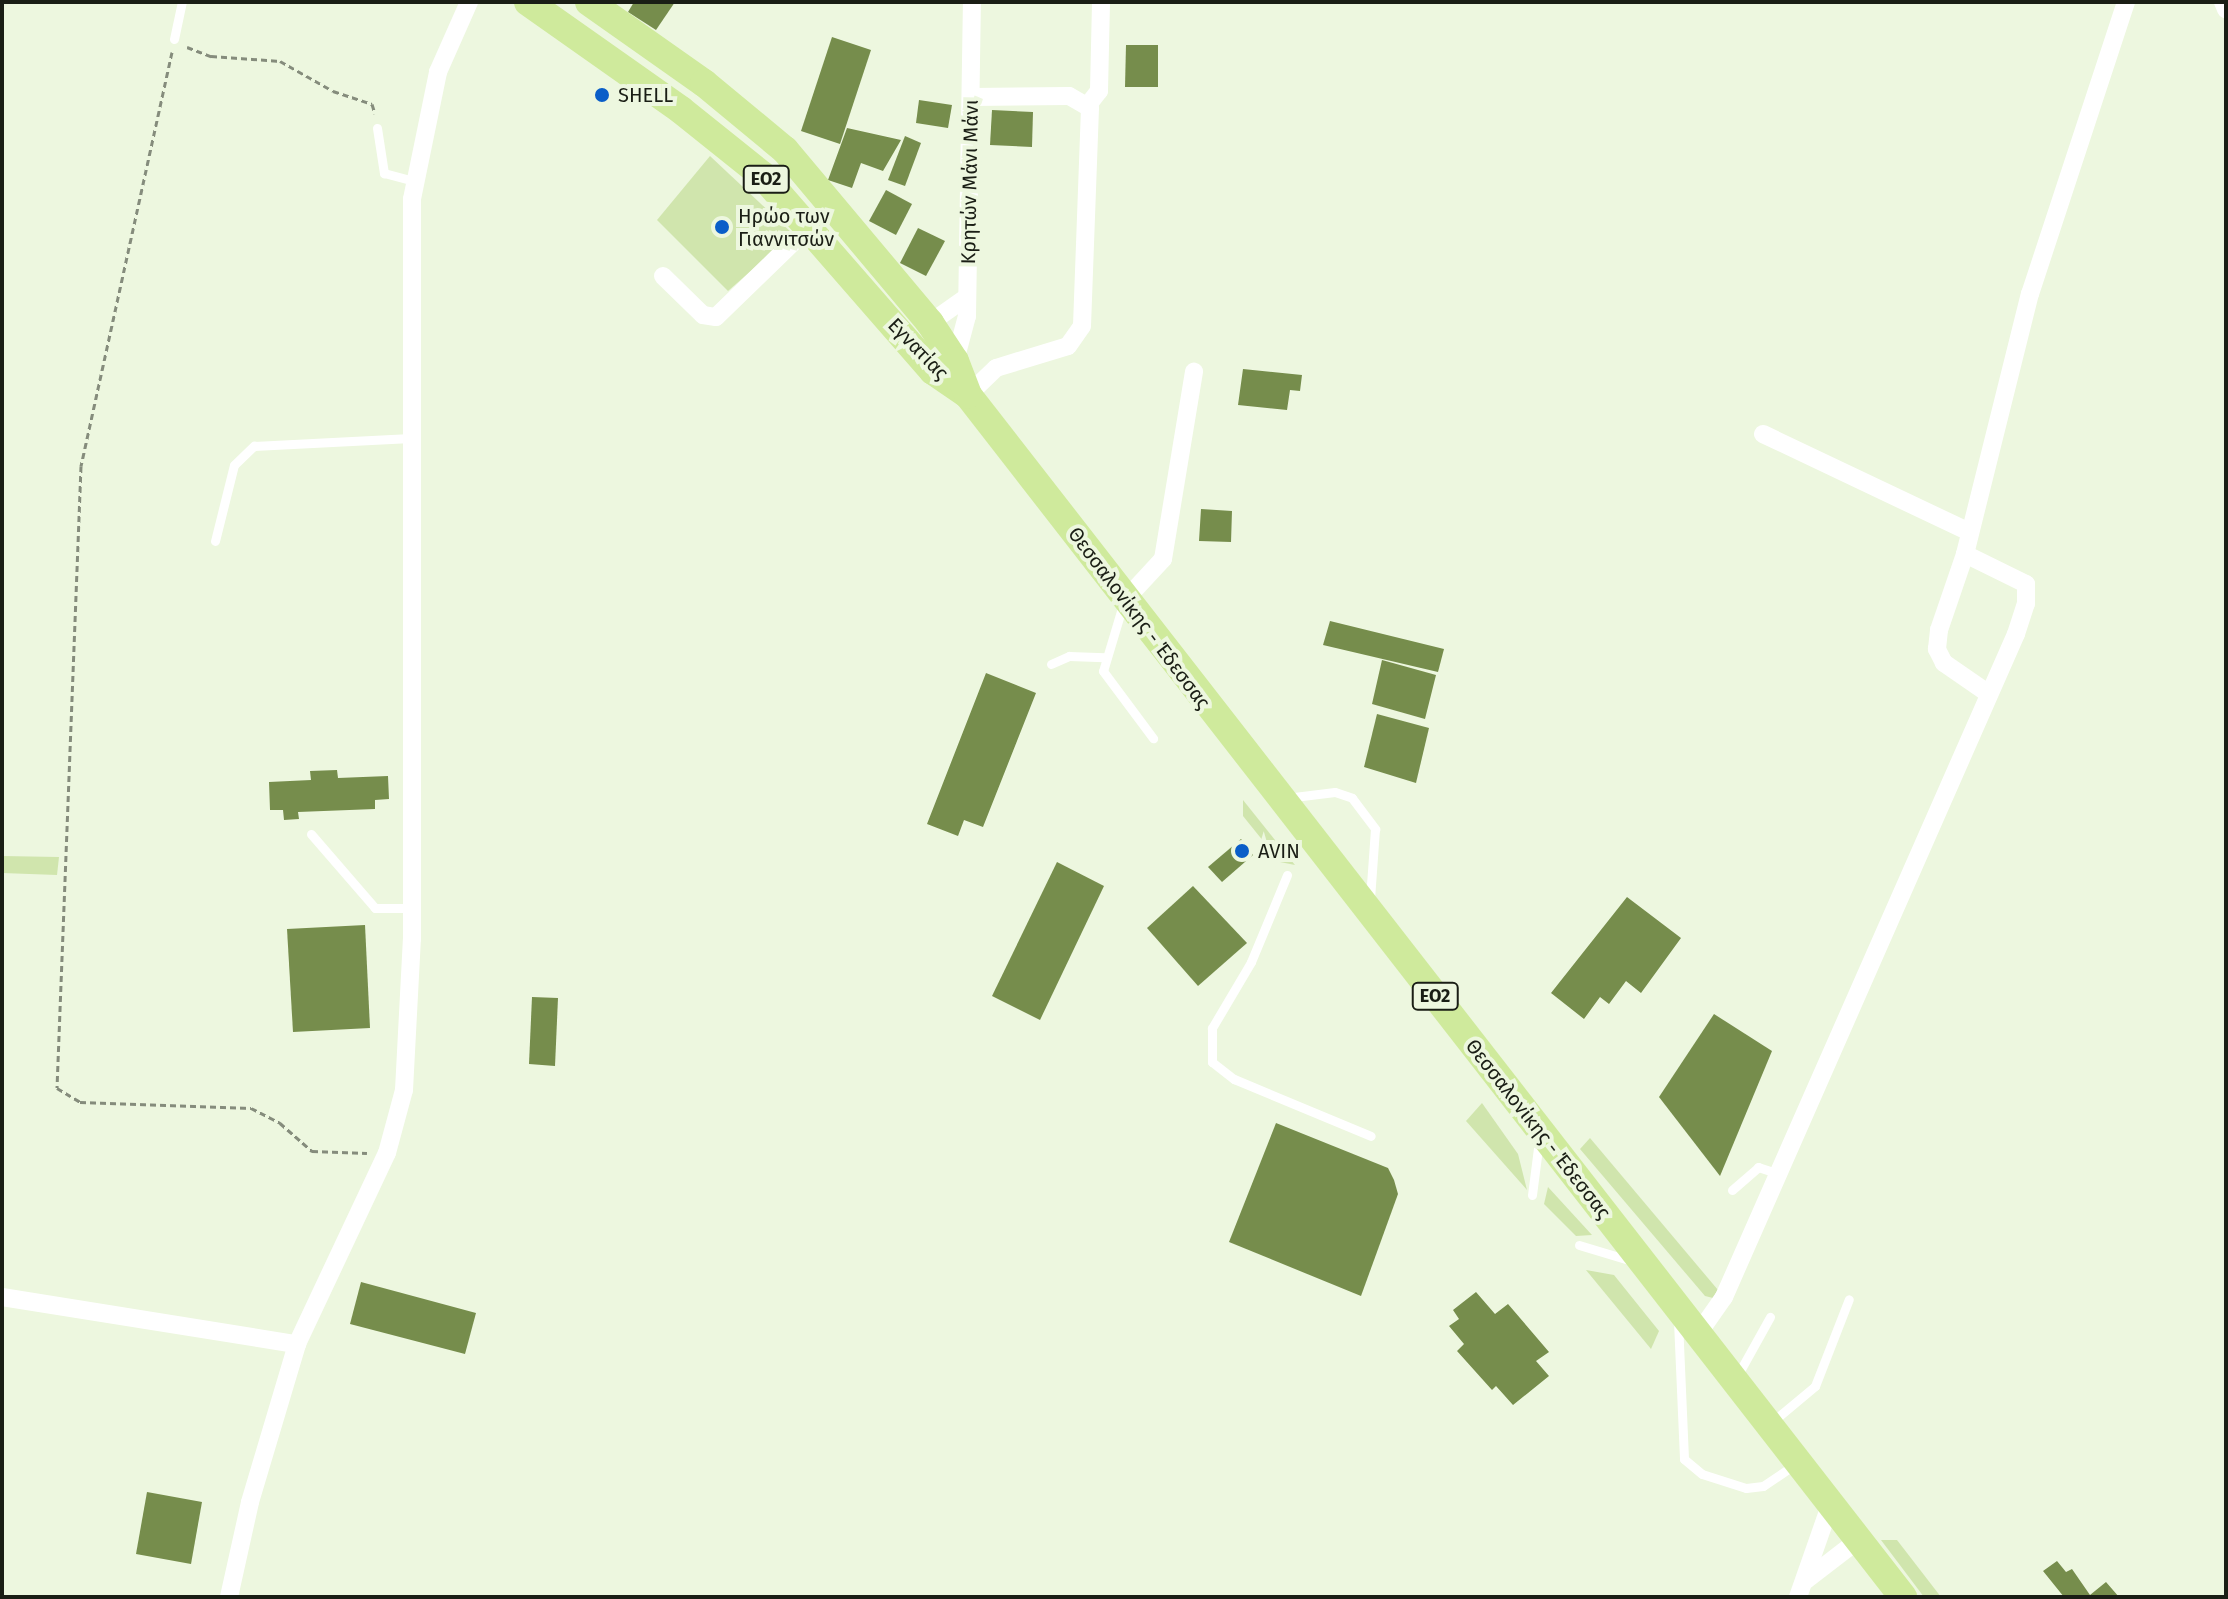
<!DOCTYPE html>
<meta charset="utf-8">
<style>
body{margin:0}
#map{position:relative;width:2228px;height:1599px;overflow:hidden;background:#edf7df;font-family:"Fira Sans",sans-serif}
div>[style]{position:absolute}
.green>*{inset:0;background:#d0e5ad}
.building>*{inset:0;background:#768d4c}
.path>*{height:3px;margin-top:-1.5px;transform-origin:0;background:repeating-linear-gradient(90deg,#858c7c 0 6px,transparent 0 10px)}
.service>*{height:9px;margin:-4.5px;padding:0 4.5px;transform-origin:4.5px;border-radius:4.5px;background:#fff}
.minor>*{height:18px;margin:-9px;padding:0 9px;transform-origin:9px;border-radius:9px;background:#fff}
.trunk>*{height:28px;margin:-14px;padding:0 14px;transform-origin:14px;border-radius:14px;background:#cfea9c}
.dots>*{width:22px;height:22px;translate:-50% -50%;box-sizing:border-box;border:4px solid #edf7df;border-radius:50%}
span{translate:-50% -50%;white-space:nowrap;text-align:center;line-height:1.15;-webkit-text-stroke:8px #edf7df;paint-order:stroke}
.shield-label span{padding:2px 6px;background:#edf7df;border:2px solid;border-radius:6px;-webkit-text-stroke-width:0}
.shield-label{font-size:18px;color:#1a1e15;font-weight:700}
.poi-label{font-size:20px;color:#1a1e15}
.left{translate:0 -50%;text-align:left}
.street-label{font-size:20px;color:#1a1e15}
.frame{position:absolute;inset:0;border:4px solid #1a1e15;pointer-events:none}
</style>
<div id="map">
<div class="green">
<div style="clip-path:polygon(710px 156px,793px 234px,728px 291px,657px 220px)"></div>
<div style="clip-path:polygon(1243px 800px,1295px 865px,1280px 862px,1243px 816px)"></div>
<div style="clip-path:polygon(2px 856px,59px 857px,57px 875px,2px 873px)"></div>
<div style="clip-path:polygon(1482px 1103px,1518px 1154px,1527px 1190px,1466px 1121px)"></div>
<div style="clip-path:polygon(1590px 1138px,1718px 1290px,1713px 1298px,1705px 1296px,1580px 1149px)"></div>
<div style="clip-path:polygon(1548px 1187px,1592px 1235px,1576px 1236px,1544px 1204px)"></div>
<div style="clip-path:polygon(1586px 1270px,1614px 1275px,1659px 1331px,1651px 1349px)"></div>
<div style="clip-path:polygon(1881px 1540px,1897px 1540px,1941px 1597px,1924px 1597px)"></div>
</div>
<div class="building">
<div style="clip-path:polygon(634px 2px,675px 2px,656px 30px,628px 12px)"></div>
<div style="clip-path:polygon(832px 37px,871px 50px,840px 144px,801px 131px)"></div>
<div style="clip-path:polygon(1126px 45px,1158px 45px,1158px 87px,1125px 87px)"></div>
<div style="clip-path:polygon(919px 100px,952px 105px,948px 128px,916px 123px)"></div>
<div style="clip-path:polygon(992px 110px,1033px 112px,1032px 147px,990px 145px)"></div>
<div style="clip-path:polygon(847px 128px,901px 140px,883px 171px,861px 163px,852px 188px,828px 180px)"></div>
<div style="clip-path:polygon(905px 136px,921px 143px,905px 186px,888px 180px)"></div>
<div style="clip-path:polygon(886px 190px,912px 204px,896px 235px,869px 221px)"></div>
<div style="clip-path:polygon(918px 228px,945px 241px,926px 276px,900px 263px)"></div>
<div style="clip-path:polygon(1243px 369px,1302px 375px,1300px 391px,1290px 390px,1287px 410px,1238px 405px)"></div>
<div style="clip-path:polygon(1201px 509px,1232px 511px,1231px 542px,1199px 541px)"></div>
<div style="clip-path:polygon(1330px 621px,1444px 649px,1438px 672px,1323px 645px)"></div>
<div style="clip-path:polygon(1382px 660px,1436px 675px,1425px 719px,1372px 704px)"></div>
<div style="clip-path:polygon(986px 673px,1036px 693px,983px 827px,964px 820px,958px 836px,927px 824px)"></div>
<div style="clip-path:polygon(1377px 714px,1429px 728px,1416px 783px,1364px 767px)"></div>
<div style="clip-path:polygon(337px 770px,338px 778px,388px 776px,389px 799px,375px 800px,375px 809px,298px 812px,299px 819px,284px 820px,283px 810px,270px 810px,269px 782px,311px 780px,310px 771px)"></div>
<div style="clip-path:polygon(1241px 839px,1253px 855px,1222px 882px,1208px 867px)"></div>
<div style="clip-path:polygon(1057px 862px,1104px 886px,1040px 1020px,992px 996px)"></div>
<div style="clip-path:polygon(1193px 886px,1247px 943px,1198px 986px,1147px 928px)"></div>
<div style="clip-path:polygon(1627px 897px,1681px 938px,1641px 993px,1626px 981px,1609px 1004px,1600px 997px,1584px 1019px,1551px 993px)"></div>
<div style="clip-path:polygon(365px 925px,370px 1028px,293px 1032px,287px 929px)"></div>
<div style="clip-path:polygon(532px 997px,558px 998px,555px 1066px,529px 1064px)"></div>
<div style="clip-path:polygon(1714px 1014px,1772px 1051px,1720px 1176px,1659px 1097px)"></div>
<div style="clip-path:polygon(1276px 1123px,1388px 1168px,1394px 1180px,1398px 1194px,1361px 1296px,1229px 1242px)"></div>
<div style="clip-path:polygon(361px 1282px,476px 1313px,465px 1354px,350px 1324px)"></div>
<div style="clip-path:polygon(1476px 1292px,1495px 1314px,1508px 1304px,1549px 1352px,1536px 1361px,1549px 1376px,1513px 1405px,1496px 1386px,1492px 1390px,1457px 1351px,1464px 1344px,1449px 1326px,1459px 1319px,1453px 1310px)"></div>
<div style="clip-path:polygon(147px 1492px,202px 1502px,191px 1564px,136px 1554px)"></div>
<div style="clip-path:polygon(2057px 1561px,2066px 1572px,2072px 1569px,2090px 1595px,2106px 1582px,2119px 1597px,2064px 1597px,2043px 1571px)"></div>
</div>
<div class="path">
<div style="left:187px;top:47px;width:26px;rotate:21deg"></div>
<div style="left:211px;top:56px;width:69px;rotate:4.1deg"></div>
<div style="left:280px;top:61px;width:61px;rotate:29.5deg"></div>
<div style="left:333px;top:91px;width:41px;rotate:18.4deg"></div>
<div style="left:372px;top:104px;width:10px;rotate:73deg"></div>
<div style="left:172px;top:52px;width:424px;rotate:102.4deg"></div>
<div style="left:81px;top:466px;width:622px;rotate:92.21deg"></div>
<div style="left:57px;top:1088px;width:27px;rotate:31deg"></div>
<div style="left:80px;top:1102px;width:171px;rotate:2deg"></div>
<div style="left:251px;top:1108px;width:33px;rotate:27deg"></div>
<div style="left:280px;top:1123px;width:43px;rotate:41.2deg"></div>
<div style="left:312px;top:1151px;width:55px;rotate:2.1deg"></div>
</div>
<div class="service">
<div style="left:174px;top:39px;width:38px;rotate:-78deg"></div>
<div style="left:377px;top:128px;width:46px;rotate:81.2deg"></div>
<div style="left:384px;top:173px;width:31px;rotate:15deg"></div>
<div style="left:215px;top:541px;width:78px;rotate:-76deg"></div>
<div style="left:234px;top:465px;width:28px;rotate:-44deg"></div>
<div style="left:254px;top:446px;width:157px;rotate:-2.9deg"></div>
<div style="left:1124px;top:601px;width:73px;rotate:106.7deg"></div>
<div style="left:1103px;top:671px;width:84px;rotate:53.3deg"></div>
<div style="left:1051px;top:664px;width:20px;rotate:-24deg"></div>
<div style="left:1069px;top:656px;width:35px;rotate:2deg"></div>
<div style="left:1286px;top:798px;width:49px;rotate:-7deg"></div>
<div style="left:1335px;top:792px;width:18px;rotate:19deg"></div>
<div style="left:1352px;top:798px;width:39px;rotate:53deg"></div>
<div style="left:1375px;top:829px;width:70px;rotate:94.1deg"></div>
<div style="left:311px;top:834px;width:98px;rotate:49.1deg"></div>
<div style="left:375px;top:908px;width:36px"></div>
<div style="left:1287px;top:875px;width:94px;rotate:112.5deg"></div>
<div style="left:1251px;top:962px;width:77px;rotate:120.6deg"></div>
<div style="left:1212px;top:1028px;width:34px;rotate:90deg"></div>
<div style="left:1212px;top:1062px;width:28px;rotate:38deg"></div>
<div style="left:1234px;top:1079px;width:148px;rotate:22.6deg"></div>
<div style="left:1732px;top:1190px;width:35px;rotate:-41deg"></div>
<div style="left:1758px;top:1167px;width:20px;rotate:18deg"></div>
<div style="left:1532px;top:1195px;width:55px;rotate:-82.7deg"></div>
<div style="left:1579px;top:1245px;width:52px;rotate:16.7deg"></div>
<div style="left:1678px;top:1321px;width:138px;rotate:87.5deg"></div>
<div style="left:1684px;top:1459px;width:23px;rotate:40deg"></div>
<div style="left:1702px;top:1474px;width:46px;rotate:17.7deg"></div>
<div style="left:1746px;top:1488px;width:17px;rotate:-7deg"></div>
<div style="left:1763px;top:1486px;width:40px;rotate:-34deg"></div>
<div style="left:1736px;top:1378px;width:70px;rotate:-60.9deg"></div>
<div style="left:1772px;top:1422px;width:56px;rotate:-39.9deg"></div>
<div style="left:1815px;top:1386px;width:93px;rotate:-68.7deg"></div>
</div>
<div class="minor">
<div style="left:2223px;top:2px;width:8px;rotate:67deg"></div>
<div style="left:1088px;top:105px;width:18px;rotate:-52deg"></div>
<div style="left:1099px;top:91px;width:89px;rotate:-88.7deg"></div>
<div style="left:663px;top:276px;width:56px;rotate:44.3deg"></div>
<div style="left:703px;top:315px;width:13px;rotate:9deg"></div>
<div style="left:716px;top:317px;width:131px;rotate:-44.1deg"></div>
<div style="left:930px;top:323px;width:45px;rotate:-35.1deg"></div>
<div style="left:955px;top:361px;width:47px;rotate:-75.1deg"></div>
<div style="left:967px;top:316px;width:314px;rotate:-89.1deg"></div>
<div style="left:968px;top:395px;width:39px;rotate:-44deg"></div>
<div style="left:996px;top:368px;width:75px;rotate:-17deg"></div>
<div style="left:1068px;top:346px;width:24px;rotate:-55deg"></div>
<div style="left:1082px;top:326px;width:218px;rotate:-87.9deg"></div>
<div style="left:1090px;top:108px;width:24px;rotate:-150deg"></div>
<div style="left:1069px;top:96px;width:97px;rotate:179.4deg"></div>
<div style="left:1763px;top:434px;width:226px;rotate:25.4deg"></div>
<div style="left:1125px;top:600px;width:56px;rotate:-47.2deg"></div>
<div style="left:1163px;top:559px;width:190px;rotate:-80.6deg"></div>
<div style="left:1989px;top:694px;width:55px;rotate:-145.4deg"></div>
<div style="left:1944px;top:663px;width:16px;rotate:-117deg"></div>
<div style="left:1937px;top:649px;width:19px;rotate:-84deg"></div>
<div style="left:1939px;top:630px;width:80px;rotate:-71.1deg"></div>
<div style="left:1965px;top:554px;width:268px;rotate:-76deg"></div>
<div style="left:2030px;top:294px;width:307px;rotate:-71.8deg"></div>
<div style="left:2px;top:1297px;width:299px;rotate:9.1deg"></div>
<div style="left:1698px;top:1334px;width:45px;rotate:-54.9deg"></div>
<div style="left:1724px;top:1297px;width:724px;rotate:-66.23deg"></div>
<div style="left:2016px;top:634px;width:32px;rotate:-72deg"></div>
<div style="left:2026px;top:604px;width:20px;rotate:-90deg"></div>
<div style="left:2026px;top:584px;width:68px;rotate:-153.8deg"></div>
<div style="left:1805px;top:1581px;width:67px;rotate:-37.7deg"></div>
<div style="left:229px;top:1597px;width:97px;rotate:-77.5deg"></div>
<div style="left:250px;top:1502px;width:165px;rotate:-73.4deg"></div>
<div style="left:297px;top:1344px;width:211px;rotate:-64.8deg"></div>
<div style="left:387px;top:1153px;width:65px;rotate:-74.9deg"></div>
<div style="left:404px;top:1090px;width:151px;rotate:-87deg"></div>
<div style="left:412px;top:939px;width:740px;rotate:-90deg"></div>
<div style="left:412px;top:199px;width:130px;rotate:-78.4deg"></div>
<div style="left:438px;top:72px;width:77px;rotate:-66.1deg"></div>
<div style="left:1798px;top:1597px;width:100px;rotate:-70.7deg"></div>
</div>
<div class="trunk">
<div style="left:528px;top:2px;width:187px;rotate:35.2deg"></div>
<div style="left:681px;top:110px;width:104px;rotate:38.7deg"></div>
<div style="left:762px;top:175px;width:260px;rotate:48.9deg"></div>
<div style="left:933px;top:371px;width:42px;rotate:34.4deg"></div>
<div style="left:968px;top:395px;width:1523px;rotate:52.12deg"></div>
<div style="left:589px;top:2px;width:141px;rotate:35.2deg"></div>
<div style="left:704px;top:83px;width:105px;rotate:39.6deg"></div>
<div style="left:785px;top:150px;width:226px;rotate:50deg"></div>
<div style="left:930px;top:323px;width:45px;rotate:56.7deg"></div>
<div style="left:955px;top:361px;width:36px;rotate:69deg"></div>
</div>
<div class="dots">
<div style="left:602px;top:95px;background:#0a5ec8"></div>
<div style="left:722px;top:227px;background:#0a5ec8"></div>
<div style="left:1242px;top:851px;background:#0a5ec8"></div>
</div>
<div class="shield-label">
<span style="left:766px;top:179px">ΕΟ2</span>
<span style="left:1435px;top:996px">ΕΟ2</span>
</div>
<div class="poi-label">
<span class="left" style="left:618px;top:95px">SHELL</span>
<span class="left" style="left:738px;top:228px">Ηρώο των<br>Γιαννιτσών</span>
<span class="left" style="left:1258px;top:851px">AVIN</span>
</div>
<div class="street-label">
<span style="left:970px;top:182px;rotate:-89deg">Κρητών Μάνι Μάνι</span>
<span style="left:918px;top:349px;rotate:46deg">Εγνατίας</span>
<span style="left:1139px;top:618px;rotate:53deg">Θεσσαλονίκης - Έδεσσας</span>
<span style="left:1538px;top:1129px;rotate:52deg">Θεσσαλονίκης - Έδεσσας</span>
</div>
<div class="frame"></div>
</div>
